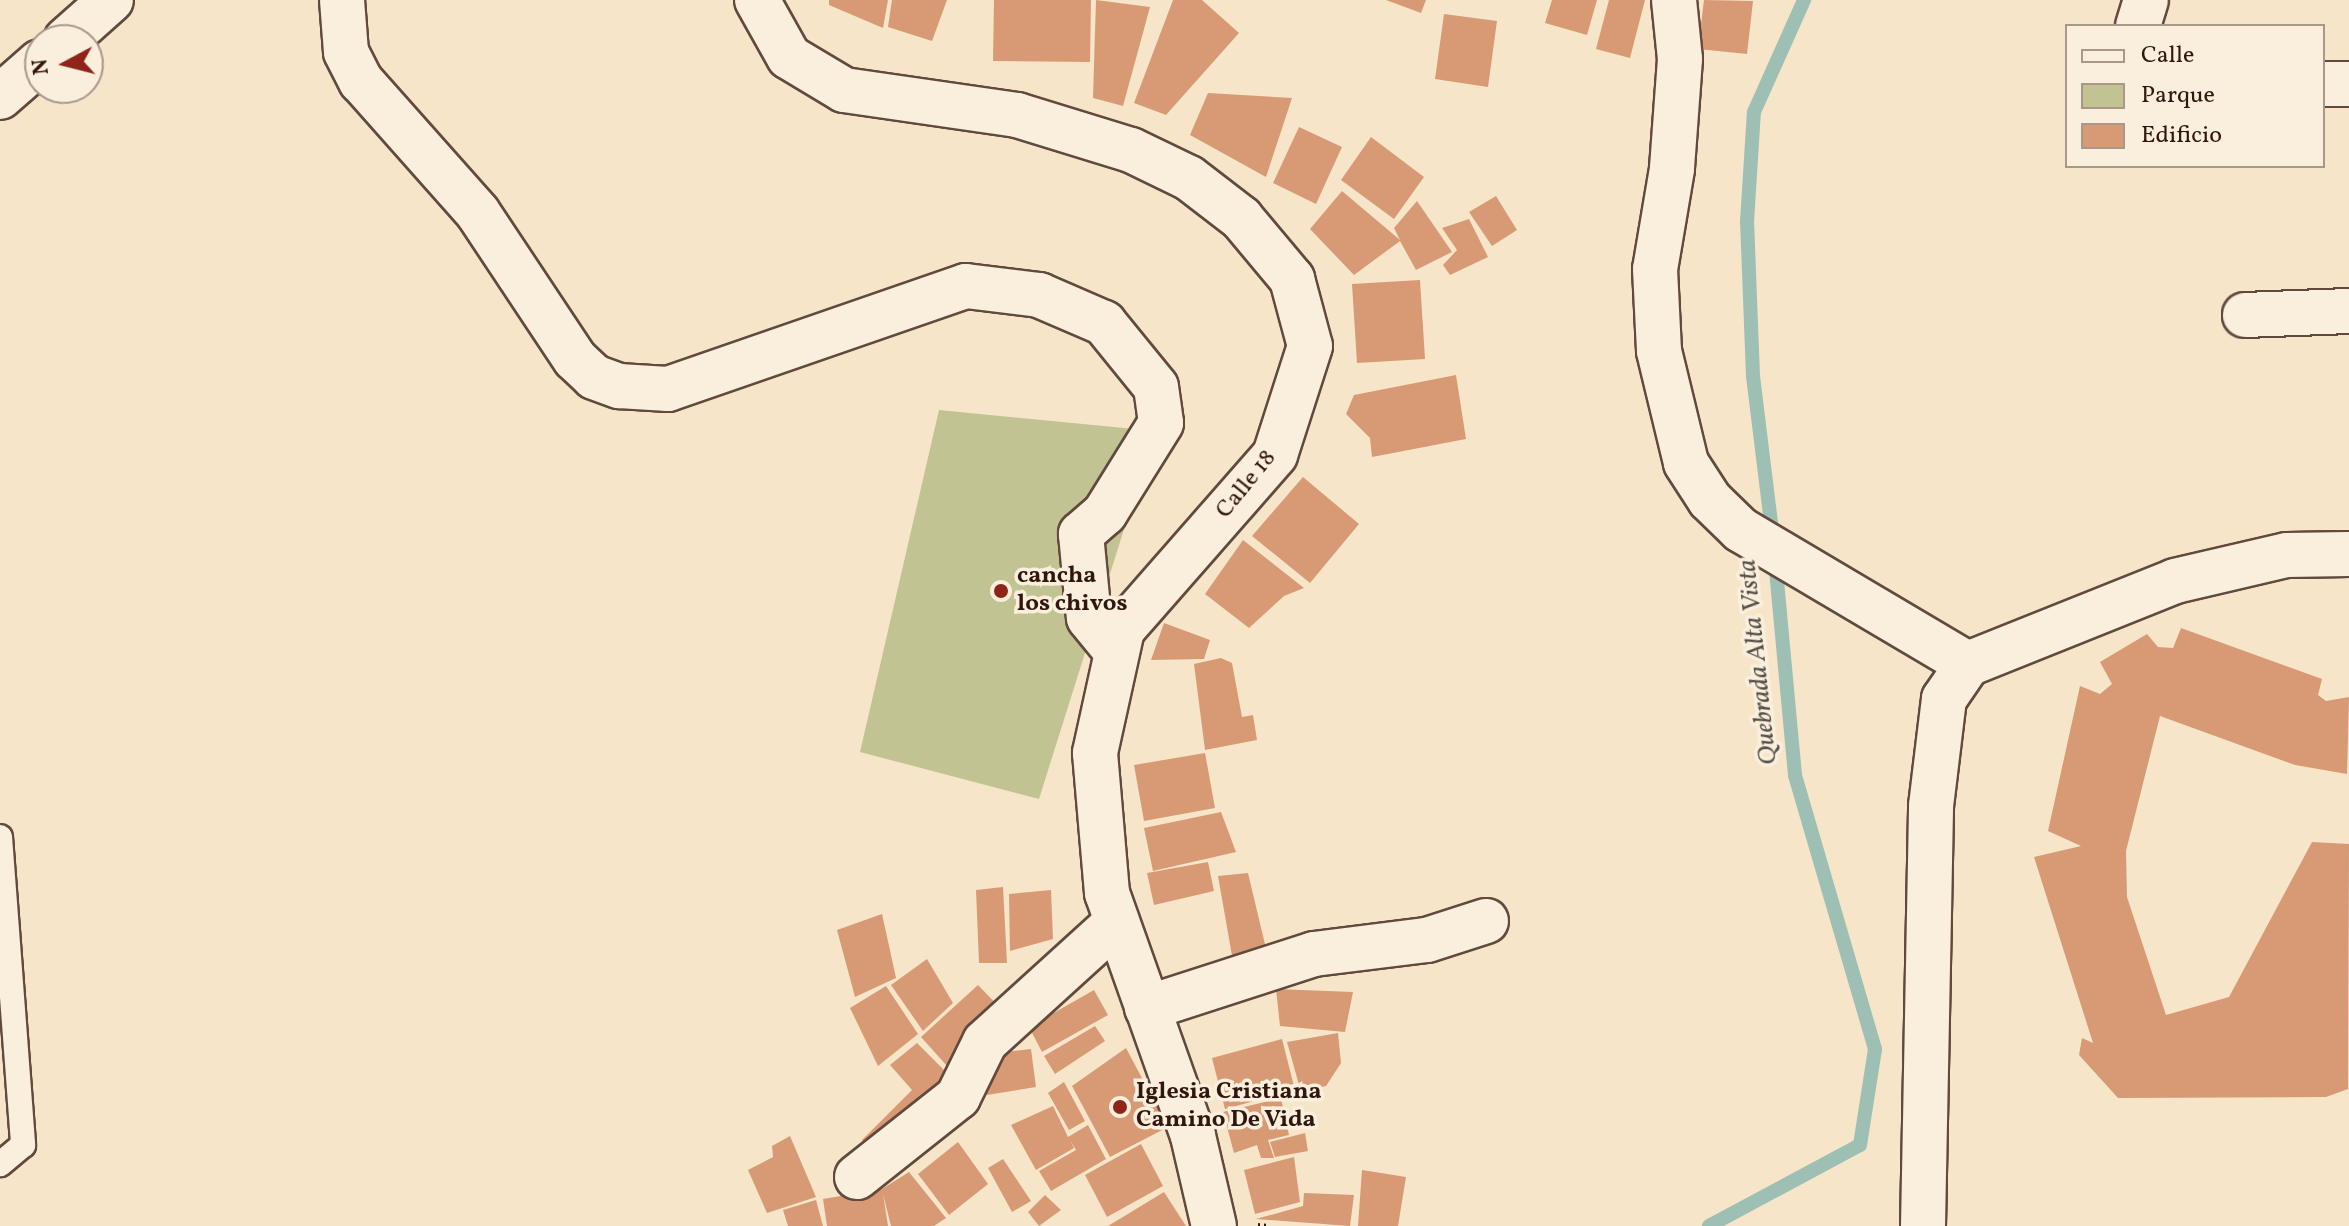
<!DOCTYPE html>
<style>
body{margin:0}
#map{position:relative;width:2349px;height:1226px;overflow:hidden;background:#f7e5c9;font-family:Vollkorn,serif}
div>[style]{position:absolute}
.green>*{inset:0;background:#c2c393}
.stream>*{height:14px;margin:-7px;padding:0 7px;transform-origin:7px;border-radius:7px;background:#9dbfb4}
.building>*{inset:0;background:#d79a75}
.path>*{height:5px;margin-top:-2.5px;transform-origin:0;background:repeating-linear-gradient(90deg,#2f160e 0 2px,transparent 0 6px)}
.roads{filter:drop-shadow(2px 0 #614a3d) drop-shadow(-2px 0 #614a3d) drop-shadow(0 2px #614a3d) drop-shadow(0 -2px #614a3d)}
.lane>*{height:24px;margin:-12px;padding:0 12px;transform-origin:12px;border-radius:12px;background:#faeedc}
.street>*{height:44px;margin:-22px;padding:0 22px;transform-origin:22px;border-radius:22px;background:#faeedc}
.secondary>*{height:44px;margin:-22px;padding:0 22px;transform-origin:22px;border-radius:22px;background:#faeedc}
.dots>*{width:22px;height:22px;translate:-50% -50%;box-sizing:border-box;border:4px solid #faeedc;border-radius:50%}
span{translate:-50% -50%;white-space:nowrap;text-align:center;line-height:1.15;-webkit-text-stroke:7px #faeedc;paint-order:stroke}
.street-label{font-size:24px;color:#2f160e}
.poi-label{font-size:24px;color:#2f160e;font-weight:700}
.left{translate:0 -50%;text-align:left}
.water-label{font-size:26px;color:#565148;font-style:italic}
.legend{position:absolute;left:2065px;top:24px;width:260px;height:144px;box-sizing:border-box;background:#faeedc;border:2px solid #a9988a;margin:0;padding:10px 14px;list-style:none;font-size:24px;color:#2f160e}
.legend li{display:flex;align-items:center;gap:16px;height:40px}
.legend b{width:40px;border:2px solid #a9988a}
.north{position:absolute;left:24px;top:24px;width:80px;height:80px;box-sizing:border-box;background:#faeedc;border:2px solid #a9988a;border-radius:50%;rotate:263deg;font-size:22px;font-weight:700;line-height:32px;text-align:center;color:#2f160e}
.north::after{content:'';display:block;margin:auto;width:28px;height:36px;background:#8f2418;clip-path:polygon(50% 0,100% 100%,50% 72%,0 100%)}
</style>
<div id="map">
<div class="green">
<div style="clip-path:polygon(939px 410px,1155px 431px,1039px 799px,860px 752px)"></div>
</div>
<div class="stream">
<div style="left:1773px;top:539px;width:164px;rotate:-97deg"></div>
<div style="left:1753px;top:376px;width:154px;rotate:-92.2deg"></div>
<div style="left:1747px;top:222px;width:110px;rotate:-86.4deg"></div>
<div style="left:1754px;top:112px;width:123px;rotate:-65.9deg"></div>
<div style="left:1709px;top:1226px;width:171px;rotate:-28.2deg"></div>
<div style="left:1860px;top:1145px;width:97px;rotate:-81.1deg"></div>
<div style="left:1875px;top:1049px;width:285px;rotate:-106.3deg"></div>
<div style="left:1795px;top:775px;width:216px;rotate:-95.3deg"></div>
</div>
<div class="building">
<div style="clip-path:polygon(829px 0,888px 0,883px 28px,829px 5px)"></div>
<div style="clip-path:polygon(892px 0,947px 0,932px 41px,888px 27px)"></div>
<div style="clip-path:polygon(994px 0,1091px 0,1090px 62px,993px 61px)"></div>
<div style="clip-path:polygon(1096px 0,1150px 7px,1123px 106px,1093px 98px)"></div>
<div style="clip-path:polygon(1173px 0,1202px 0,1239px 33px,1166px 115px,1134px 103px)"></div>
<div style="clip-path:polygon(1386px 0,1426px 0,1421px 13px)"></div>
<div style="clip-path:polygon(1552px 0,1597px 0,1587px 35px,1545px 23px)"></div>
<div style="clip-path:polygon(1609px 0,1645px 0,1630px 58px,1596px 49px)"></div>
<div style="clip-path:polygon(1704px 0,1753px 1px,1747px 54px,1698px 49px)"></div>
<div style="clip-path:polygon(1444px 14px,1497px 21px,1488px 87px,1435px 79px)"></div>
<div style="clip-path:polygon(1208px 93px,1292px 98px,1266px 177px,1190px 135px)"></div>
<div style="clip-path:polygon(1299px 127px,1342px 147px,1316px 204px,1273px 183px)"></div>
<div style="clip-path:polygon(1371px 137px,1424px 177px,1394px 219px,1341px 180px)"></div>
<div style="clip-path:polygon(1342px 191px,1400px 240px,1394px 228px,1417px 201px,1452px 252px,1416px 270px,1400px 241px,1354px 275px,1310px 229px)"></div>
<div style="clip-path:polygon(1496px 196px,1517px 230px,1492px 246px,1469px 212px)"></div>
<div style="clip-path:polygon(1469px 219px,1488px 257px,1450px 275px,1443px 265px,1457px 250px,1442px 228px)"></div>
<div style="clip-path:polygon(1420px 280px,1425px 359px,1357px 363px,1352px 284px)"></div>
<div style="clip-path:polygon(1456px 375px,1466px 439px,1372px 457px,1370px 438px,1346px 414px,1354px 395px)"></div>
<div style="clip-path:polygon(1303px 477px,1359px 524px,1310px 583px,1252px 536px)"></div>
<div style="clip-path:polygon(1243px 540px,1304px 588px,1284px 596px,1249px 628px,1205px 594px)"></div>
<div style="clip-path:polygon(1164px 623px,1210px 640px,1204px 659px,1151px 660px)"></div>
<div style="clip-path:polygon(2181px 628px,2322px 679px,2318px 695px,2326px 701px,2349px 697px,2347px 774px,2295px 765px,2160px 716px,2126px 851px,2127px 897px,2166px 1015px,2229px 997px,2312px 842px,2349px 844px,2348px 1089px,2326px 1097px,2118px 1098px,2079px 1055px,2082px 1038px,2093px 1043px,2034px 857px,2081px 846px,2048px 831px,2080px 686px,2100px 694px,2112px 684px,2100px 662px,2147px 634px,2158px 647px,2173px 648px)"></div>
<div style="clip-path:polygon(1221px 658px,1232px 663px,1242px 717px,1253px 715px,1257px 740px,1205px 750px,1194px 664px)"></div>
<div style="clip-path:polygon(1205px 753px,1215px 808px,1144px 821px,1134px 765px)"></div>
<div style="clip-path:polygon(1221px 812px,1236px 852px,1153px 871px,1144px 828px)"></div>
<div style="clip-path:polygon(1208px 862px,1214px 891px,1154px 905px,1147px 873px)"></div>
<div style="clip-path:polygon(1248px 873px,1268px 957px,1234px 967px,1218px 876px)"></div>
<div style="clip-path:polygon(1003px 887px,1007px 963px,979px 963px,976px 890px)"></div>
<div style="clip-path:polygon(1051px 890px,1053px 939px,1010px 951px,1009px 894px)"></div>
<div style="clip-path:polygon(882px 914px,896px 978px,855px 997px,837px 930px)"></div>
<div style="clip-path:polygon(927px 959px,953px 1003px,923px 1031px,891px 985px)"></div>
<div style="clip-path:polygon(978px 985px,1004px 1012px,947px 1066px,921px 1037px)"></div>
<div style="clip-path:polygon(886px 986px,918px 1034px,878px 1066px,850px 1008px)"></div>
<div style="clip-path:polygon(1276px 989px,1353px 992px,1345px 1032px,1280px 1026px)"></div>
<div style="clip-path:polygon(1094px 990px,1108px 1015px,1042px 1052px,1029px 1027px)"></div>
<div style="clip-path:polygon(1095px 1026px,1105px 1041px,1055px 1074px,1044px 1056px)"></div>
<div style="clip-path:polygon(1338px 1033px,1341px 1063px,1326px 1086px,1301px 1092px,1287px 1042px)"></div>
<div style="clip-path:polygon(1282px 1039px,1295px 1090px,1225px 1109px,1212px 1058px)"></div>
<div style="clip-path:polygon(917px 1043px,953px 1079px,872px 1151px,862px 1140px,912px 1090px,890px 1065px)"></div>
<div style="clip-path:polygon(1126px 1048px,1168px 1127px,1110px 1157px,1072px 1086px)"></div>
<div style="clip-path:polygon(1031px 1049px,1036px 1087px,987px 1095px,985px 1054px)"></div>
<div style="clip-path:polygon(1064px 1082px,1085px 1121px,1069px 1130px,1048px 1093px)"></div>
<div style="clip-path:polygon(1281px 1098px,1289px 1135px,1268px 1140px,1274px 1158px,1261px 1158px,1257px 1145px,1234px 1153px,1223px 1112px)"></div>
<div style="clip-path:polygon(1053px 1106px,1068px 1137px,1088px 1125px,1106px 1159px,1051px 1191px,1039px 1171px,1076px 1150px,1070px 1140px,1074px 1148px,1036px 1170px,1011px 1125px)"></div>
<div style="clip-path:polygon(1305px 1133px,1308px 1151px,1275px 1157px,1270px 1142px)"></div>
<div style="clip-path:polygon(790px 1136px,816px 1197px,767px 1213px,748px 1170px,773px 1157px,772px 1146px)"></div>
<div style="clip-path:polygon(958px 1142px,988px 1184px,949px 1215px,918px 1174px)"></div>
<div style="clip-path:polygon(1141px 1144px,1163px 1186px,1107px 1217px,1085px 1175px)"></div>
<div style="clip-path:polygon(1294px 1157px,1300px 1202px,1255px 1214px,1244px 1170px)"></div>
<div style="clip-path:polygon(1003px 1159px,1031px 1201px,1012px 1212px,988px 1168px)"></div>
<div style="clip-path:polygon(1362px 1170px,1406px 1177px,1398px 1226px,1358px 1226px)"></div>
<div style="clip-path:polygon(909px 1172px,946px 1218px,934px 1226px,891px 1226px,883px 1194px,888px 1226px,827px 1226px,823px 1199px,882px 1189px)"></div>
<div style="clip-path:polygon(1164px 1192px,1186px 1226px,1108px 1226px)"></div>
<div style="clip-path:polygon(1304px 1193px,1354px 1195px,1350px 1226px,1256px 1219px,1303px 1206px)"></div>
<div style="clip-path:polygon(1045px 1195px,1061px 1210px,1039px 1226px,1028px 1212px)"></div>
<div style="clip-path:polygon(816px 1200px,823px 1226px,788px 1226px,783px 1210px)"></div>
</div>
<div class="path">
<div style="left:1258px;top:1225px;width:11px;rotate:5deg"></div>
</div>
<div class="roads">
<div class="lane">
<div style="left:0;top:837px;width:309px;rotate:85.7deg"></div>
<div style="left:23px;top:1145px;width:30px;rotate:140deg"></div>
</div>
<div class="street">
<div style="left:342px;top:0;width:52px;rotate:85.6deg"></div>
<div style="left:346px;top:52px;width:33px;rotate:63deg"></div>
<div style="left:361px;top:81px;width:176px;rotate:48.4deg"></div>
<div style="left:478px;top:213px;width:175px;rotate:56.4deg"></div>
<div style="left:575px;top:359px;width:26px;rotate:43deg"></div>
<div style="left:594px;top:377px;width:27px;rotate:20deg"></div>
<div style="left:619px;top:386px;width:49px;rotate:3.5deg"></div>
<div style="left:668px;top:389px;width:315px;rotate:-19.1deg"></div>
<div style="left:966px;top:286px;width:74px;rotate:7deg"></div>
<div style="left:1039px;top:295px;width:71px;rotate:23.3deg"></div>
<div style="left:1104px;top:323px;width:82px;rotate:50.9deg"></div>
<div style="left:1156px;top:387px;width:36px;rotate:82deg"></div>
<div style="left:1161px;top:423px;width:106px;rotate:121.9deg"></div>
<div style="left:1105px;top:513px;width:32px;rotate:139deg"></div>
<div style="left:1081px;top:534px;width:84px;rotate:84.6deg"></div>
<div style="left:1089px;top:618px;width:43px;rotate:50.7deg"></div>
<div style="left:1674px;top:0;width:59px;rotate:84.2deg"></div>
<div style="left:1680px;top:59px;width:110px;rotate:94.2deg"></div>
<div style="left:1672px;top:169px;width:101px;rotate:99.6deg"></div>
<div style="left:1655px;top:269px;width:82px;rotate:87.2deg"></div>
<div style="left:1659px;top:351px;width:115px;rotate:76.4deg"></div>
<div style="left:1686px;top:463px;width:44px;rotate:57deg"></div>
<div style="left:1710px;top:500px;width:43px;rotate:44.1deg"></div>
<div style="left:1741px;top:530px;width:264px;rotate:30.6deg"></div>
<div style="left:2138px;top:26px;width:27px;rotate:-73deg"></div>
<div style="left:66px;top:40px;width:60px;rotate:-41.6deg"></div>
<div style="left:2323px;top:84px;width:26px"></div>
<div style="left:0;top:97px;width:53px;rotate:-41.2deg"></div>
<div style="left:2245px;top:315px;width:104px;rotate:-2.2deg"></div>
<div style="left:1147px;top:1008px;width:176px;rotate:-17.9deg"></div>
<div style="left:1314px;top:954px;width:114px;rotate:-7.1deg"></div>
<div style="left:1427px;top:940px;width:62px;rotate:-17.9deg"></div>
<div style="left:857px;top:1177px;width:129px;rotate:-38.4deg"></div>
<div style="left:958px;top:1097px;width:61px;rotate:-63.9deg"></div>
<div style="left:985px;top:1042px;width:178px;rotate:-42.3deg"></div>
<div style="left:1923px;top:1226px;width:420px;rotate:-88.9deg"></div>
<div style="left:1931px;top:806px;width:108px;rotate:-83.1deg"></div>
<div style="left:1944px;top:699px;width:42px;rotate:-55.6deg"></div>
<div style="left:1968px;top:664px;width:223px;rotate:-21.8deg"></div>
<div style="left:2175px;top:581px;width:115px;rotate:-13.1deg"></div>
<div style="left:2287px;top:555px;width:62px;rotate:-0.9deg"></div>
</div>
<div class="secondary">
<div style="left:757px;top:0;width:65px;rotate:60.7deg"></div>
<div style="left:789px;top:57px;width:64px;rotate:31deg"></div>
<div style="left:844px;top:90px;width:175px;rotate:8.2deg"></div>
<div style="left:1017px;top:115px;width:119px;rotate:17.1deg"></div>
<div style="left:1131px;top:150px;width:64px;rotate:25.8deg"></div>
<div style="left:1189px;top:178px;width:66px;rotate:37.6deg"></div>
<div style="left:1241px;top:218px;width:80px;rotate:50.1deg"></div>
<div style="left:1292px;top:279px;width:69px;rotate:75deg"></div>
<div style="left:1310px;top:346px;width:114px;rotate:107.8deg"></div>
<div style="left:1275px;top:455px;width:232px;rotate:131.2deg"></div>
<div style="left:1122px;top:630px;width:126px;rotate:102.4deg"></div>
<div style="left:1095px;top:753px;width:141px;rotate:85.1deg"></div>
<div style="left:1107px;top:893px;width:258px;rotate:70.5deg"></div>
<div style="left:1193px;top:1136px;width:92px;rotate:76.9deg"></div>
</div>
</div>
<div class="dots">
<div style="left:1001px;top:591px;background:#8f2418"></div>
<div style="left:1120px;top:1107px;background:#8f2418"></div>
</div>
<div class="street-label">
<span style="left:1247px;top:485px;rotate:-51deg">Calle 18</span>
</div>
<div class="poi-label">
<span class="left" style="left:1017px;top:591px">cancha<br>los chivos</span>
<span class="left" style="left:1136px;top:1107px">Iglesia Cristiana<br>Camino De Vida</span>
</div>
<div class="water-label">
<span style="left:1759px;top:662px;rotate:-96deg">Quebrada Alta Vista</span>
</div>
<ul class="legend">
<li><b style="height:10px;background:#faeedc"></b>Calle</li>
<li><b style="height:22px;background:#c2c393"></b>Parque</li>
<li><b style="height:22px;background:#d79a75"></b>Edificio</li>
</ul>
<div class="north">N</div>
</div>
